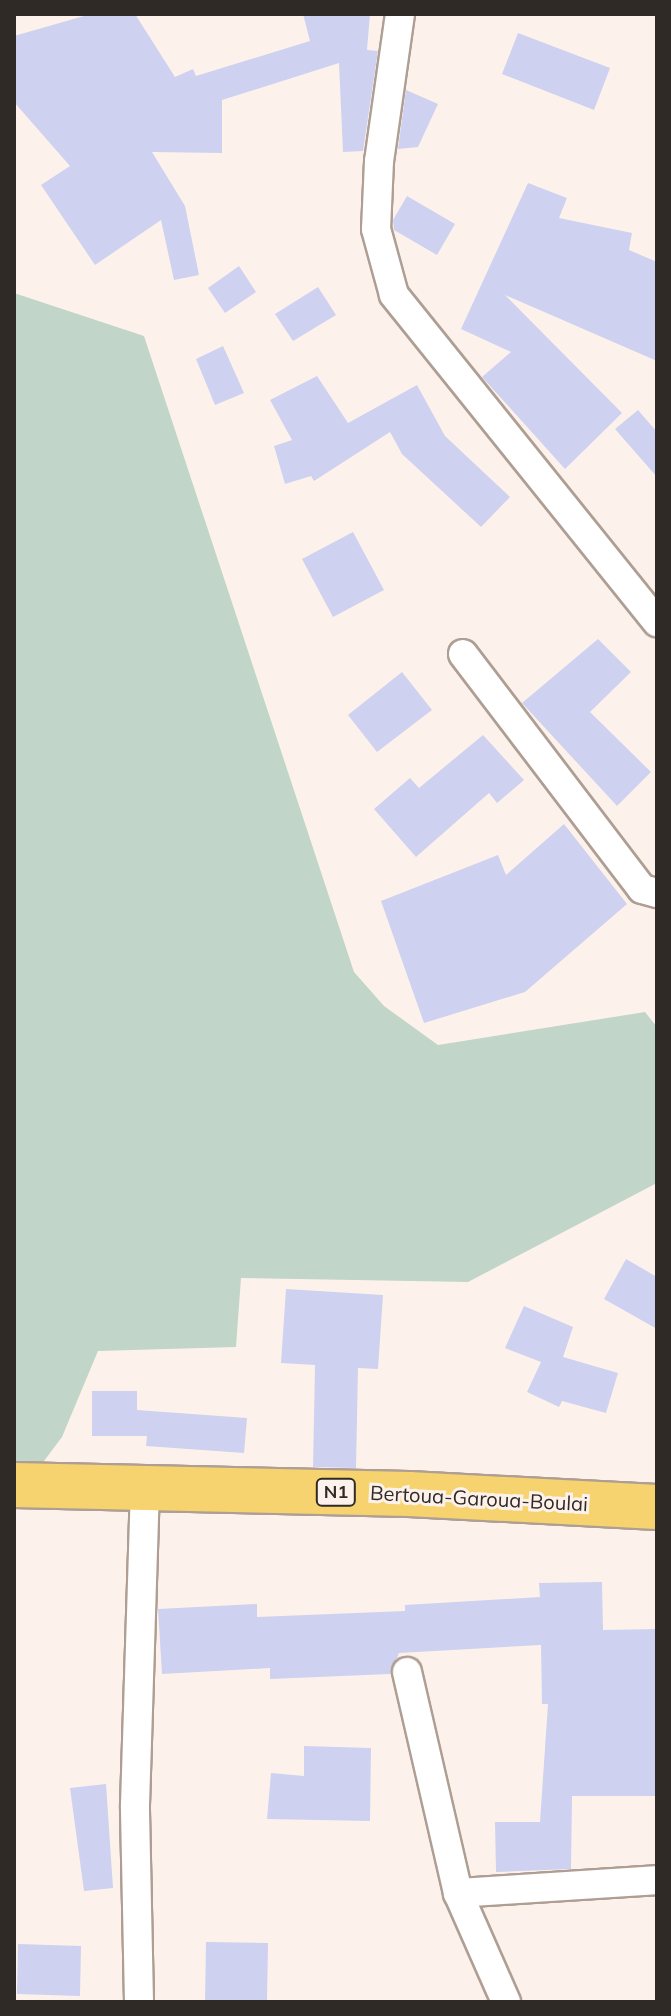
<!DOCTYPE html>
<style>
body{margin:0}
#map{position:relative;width:671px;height:2016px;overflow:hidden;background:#fdf2eb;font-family:Mulish,sans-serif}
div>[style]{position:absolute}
.green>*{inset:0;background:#c1d6c8}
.building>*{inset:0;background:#ced1ef}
.roads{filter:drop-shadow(2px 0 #ae9e93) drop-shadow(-2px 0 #ae9e93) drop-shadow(0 2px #ae9e93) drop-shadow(0 -2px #ae9e93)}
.minor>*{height:28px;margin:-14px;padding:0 14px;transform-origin:14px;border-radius:14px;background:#fff}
.trunk>*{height:44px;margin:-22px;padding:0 22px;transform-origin:22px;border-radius:22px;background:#f6d36e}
span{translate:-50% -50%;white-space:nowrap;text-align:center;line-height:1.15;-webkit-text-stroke:6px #fdf2eb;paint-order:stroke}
.shield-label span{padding:2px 6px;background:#fdf2eb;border:2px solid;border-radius:6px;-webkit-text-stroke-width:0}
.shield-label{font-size:18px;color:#302a26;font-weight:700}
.street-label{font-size:20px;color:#302a26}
.frame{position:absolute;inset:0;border:16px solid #302a26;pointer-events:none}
</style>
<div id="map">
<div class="green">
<div style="clip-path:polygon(14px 293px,144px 336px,354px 972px,384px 1006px,438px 1045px,645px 1012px,657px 1027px,657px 1183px,468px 1282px,241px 1278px,236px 1347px,98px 1351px,62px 1437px,14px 1501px)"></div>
</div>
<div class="building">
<div style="clip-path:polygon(91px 14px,135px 14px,175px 77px,193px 69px,196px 76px,310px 41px,303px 14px,370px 14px,367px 50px,378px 51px,363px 151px,343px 152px,339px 63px,222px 100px,222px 153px,152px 152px,185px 206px,199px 275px,174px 280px,161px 220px,95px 265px,41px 185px,70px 166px,14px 102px,14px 36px)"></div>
<div style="clip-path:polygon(518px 33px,610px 68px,594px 110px,502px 74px)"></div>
<div style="clip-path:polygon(406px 90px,438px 104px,418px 147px,398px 149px)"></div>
<div style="clip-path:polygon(528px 183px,567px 198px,559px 218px,632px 233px,629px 250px,657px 262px,657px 361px,505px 295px,622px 413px,565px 469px,482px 377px,511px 352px,461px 329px)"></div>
<div style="clip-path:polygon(407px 196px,455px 224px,437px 255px,394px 230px,393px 220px)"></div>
<div style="clip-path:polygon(239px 266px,256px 292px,225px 313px,208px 288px)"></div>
<div style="clip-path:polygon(318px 287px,336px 315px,293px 341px,275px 314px)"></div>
<div style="clip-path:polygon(223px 346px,244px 393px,215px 405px,196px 359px)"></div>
<div style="clip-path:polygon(317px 376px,348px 423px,417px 385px,445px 436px,510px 497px,481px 527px,402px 454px,390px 432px,314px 481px,311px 476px,285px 484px,274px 446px,292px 440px,270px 400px)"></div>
<div style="clip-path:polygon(638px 410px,657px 432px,657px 477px,615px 429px)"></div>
<div style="clip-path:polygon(353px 532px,384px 590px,333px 617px,302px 559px)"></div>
<div style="clip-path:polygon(598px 639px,631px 672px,590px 712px,651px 772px,617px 806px,522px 703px)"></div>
<div style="clip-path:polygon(402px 672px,432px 710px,377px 752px,348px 715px)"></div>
<div style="clip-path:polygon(483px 735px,524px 780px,497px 803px,489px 793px,416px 857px,374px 809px,410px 778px,419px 788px)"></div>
<div style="clip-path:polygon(564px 824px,627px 904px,525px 992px,424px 1023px,381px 901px,498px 855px,506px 875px)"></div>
<div style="clip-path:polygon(626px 1259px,657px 1277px,657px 1329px,604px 1299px)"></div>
<div style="clip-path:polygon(286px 1289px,383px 1295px,378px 1369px,358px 1368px,356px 1468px,313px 1467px,315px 1365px,281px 1363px)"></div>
<div style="clip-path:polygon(524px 1306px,573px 1327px,563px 1357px,618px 1373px,606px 1413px,562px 1401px,559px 1407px,527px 1392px,541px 1362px,505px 1348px)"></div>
<div style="clip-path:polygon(92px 1391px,137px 1391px,137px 1410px,247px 1418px,244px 1453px,146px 1446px,147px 1436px,92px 1436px)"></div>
<div style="clip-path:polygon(602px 1582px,603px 1630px,657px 1629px,657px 1796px,572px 1796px,571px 1869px,496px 1872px,495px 1822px,540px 1822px,548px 1704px,542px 1704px,541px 1645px,399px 1653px,390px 1674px,270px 1679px,270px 1668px,162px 1674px,158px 1609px,257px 1604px,257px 1617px,405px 1611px,405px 1605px,540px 1597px,539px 1583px)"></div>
<div style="clip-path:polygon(304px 1746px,371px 1748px,370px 1821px,267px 1819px,271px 1773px,304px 1776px)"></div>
<div style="clip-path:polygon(106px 1784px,113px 1888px,84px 1891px,70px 1788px)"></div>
<div style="clip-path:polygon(206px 1942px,268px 1943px,267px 2002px,205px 2002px)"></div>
<div style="clip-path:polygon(18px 1944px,81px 1946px,80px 1996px,17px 1994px)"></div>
</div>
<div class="roads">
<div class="minor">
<div style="left:400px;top:14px;width:148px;rotate:98.1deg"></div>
<div style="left:379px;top:161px;width:68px;rotate:92.5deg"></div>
<div style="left:376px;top:229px;width:68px;rotate:74.7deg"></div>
<div style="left:394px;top:295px;width:420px;rotate:51.2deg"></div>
<div style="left:463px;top:654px;width:295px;rotate:52.7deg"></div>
<div style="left:642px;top:889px;width:16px;rotate:15deg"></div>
<div style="left:407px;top:1672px;width:227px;rotate:77deg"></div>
<div style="left:458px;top:1893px;width:119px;rotate:66.2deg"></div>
<div style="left:458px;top:1893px;width:199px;rotate:-3.7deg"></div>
<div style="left:139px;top:2002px;width:197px;rotate:-91.2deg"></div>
<div style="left:135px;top:1805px;width:317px;rotate:-88.2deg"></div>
</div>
<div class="trunk">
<div style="left:14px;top:1485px;width:395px;rotate:1.3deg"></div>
<div style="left:409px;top:1494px;width:248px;rotate:3deg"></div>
</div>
</div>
<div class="shield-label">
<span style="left:336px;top:1492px">N1</span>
</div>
<div class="street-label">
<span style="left:479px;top:1498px;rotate:3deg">Bertoua-Garoua-Boulai</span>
</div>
<div class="frame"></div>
</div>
